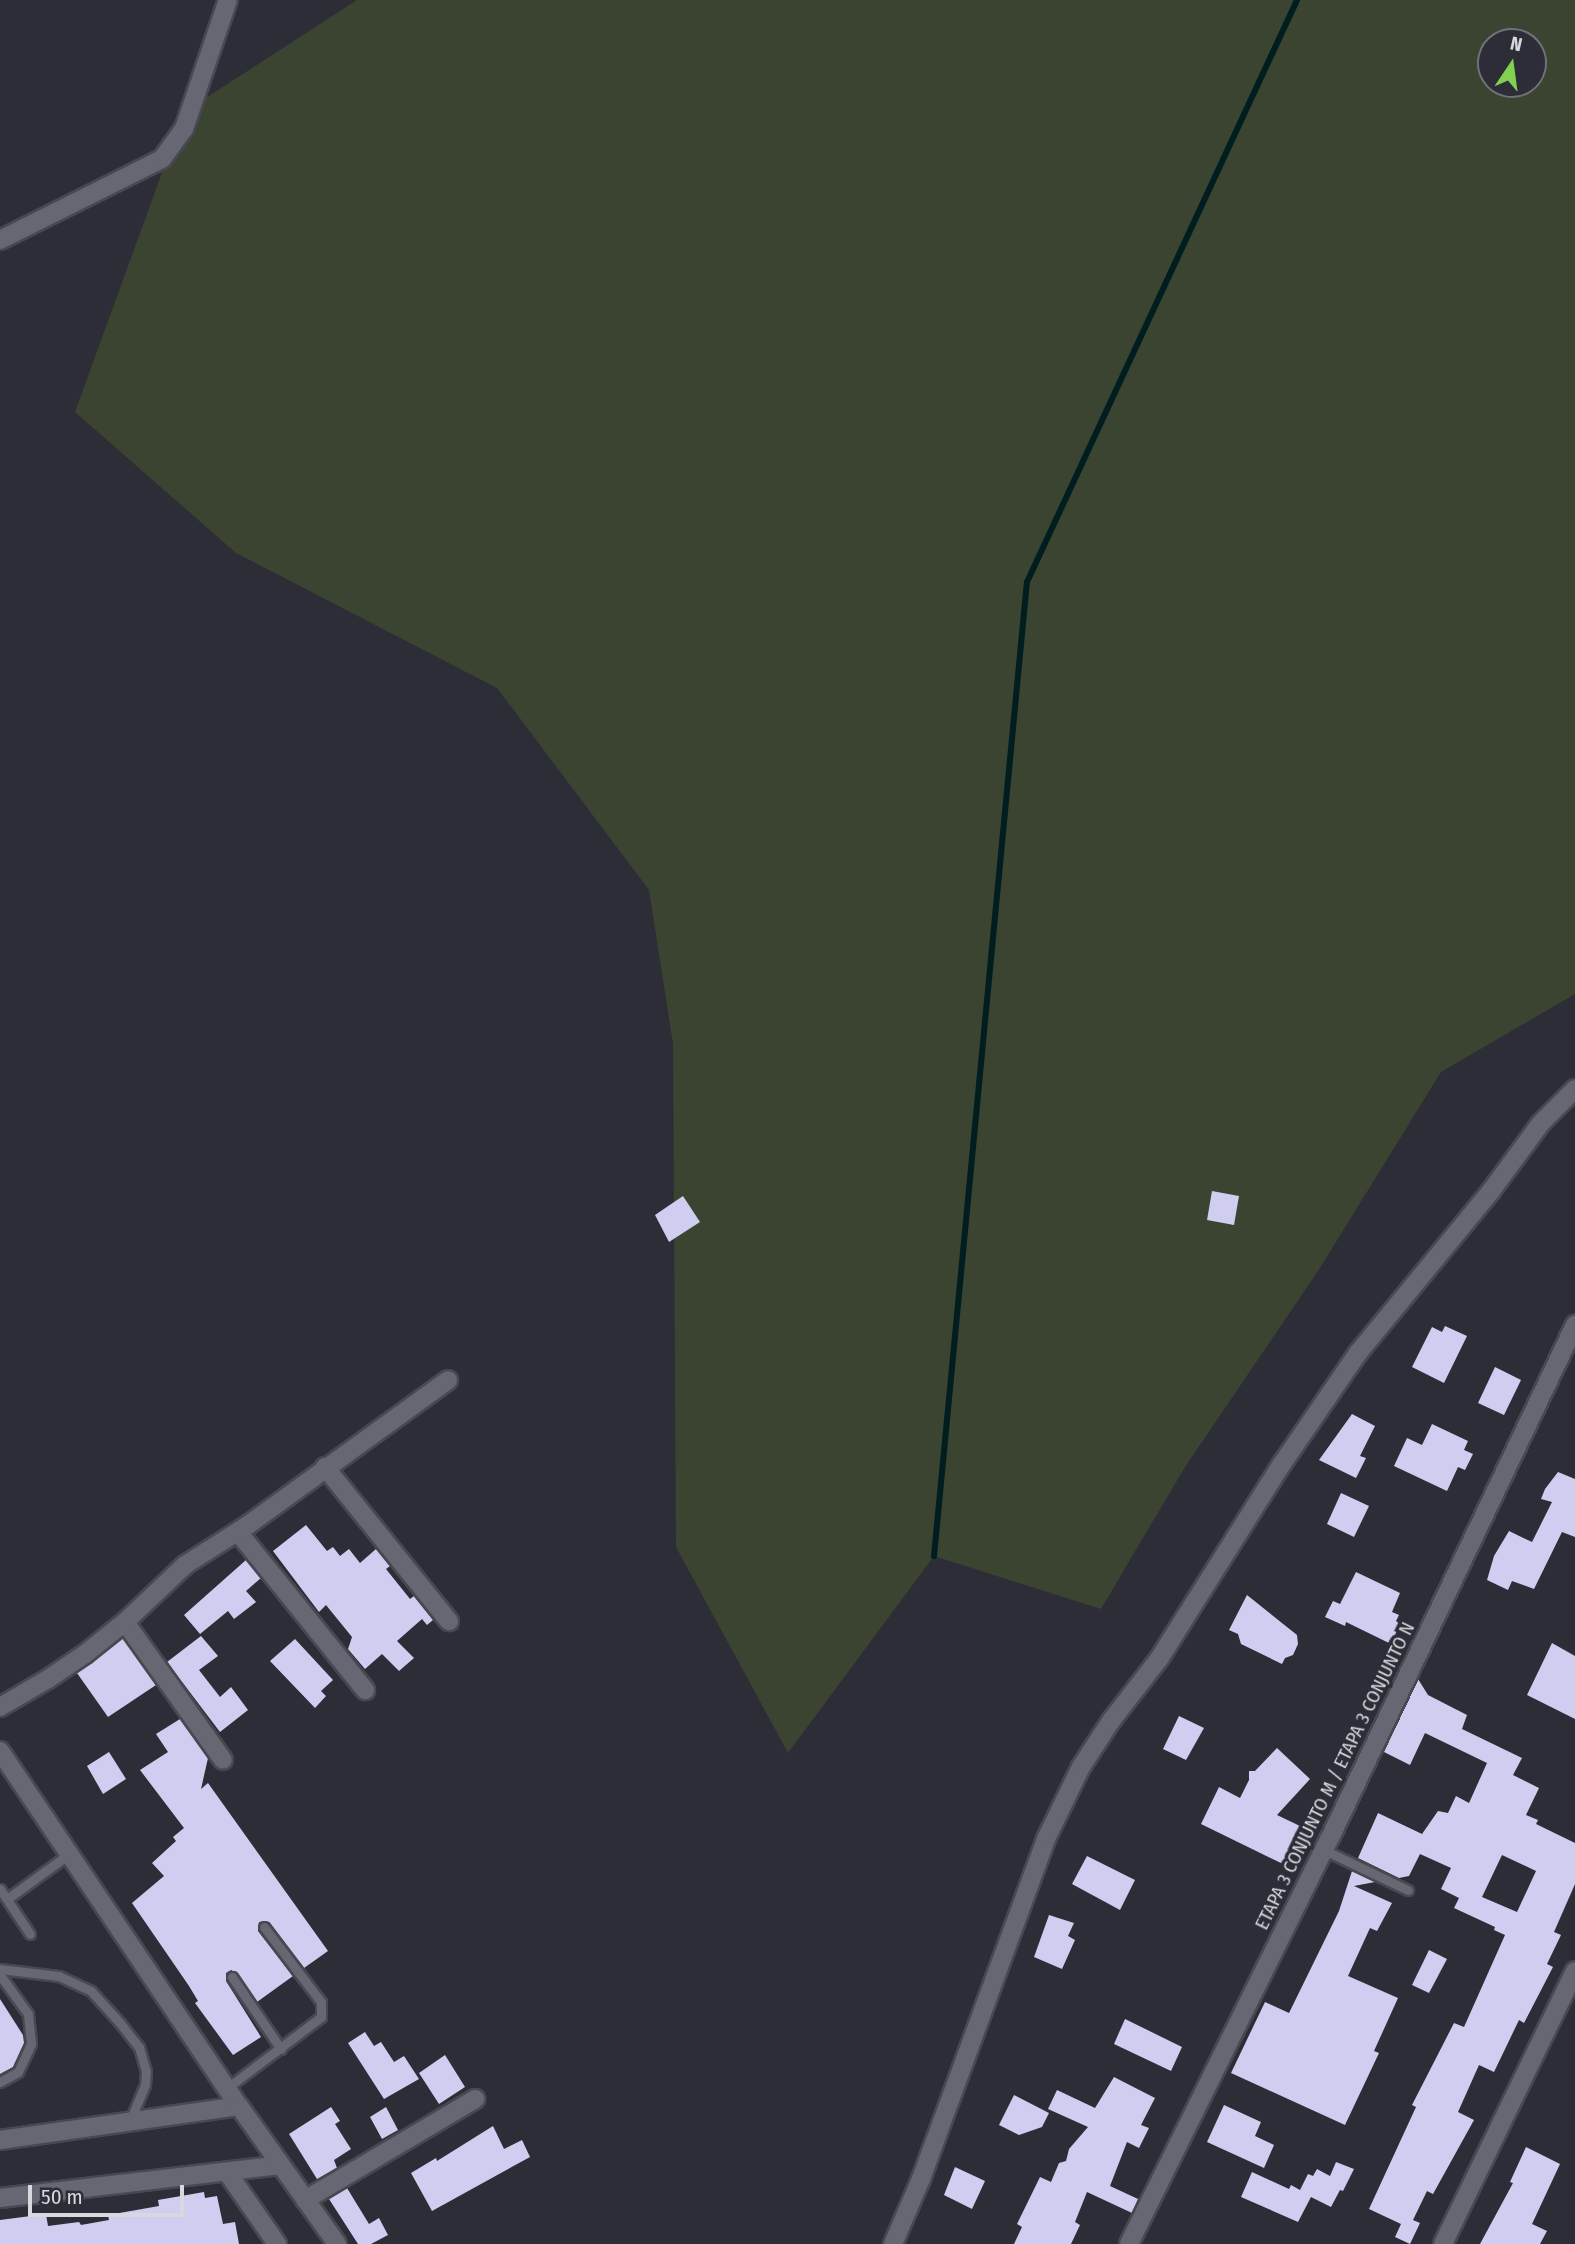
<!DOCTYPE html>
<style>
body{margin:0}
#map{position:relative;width:1575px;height:2244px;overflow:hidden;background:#2d2d38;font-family:"Fira Sans Condensed",sans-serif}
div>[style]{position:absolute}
.green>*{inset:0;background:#3a4430}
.stream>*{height:6px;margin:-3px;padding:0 3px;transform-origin:3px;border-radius:3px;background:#001d1f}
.building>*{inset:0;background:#d0cef0}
.roads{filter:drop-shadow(2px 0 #484851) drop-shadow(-2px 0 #484851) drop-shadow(0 2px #484851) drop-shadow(0 -2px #484851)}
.lane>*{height:9px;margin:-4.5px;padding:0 4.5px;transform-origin:4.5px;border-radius:4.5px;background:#676773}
.street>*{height:18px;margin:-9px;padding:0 9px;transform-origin:9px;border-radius:9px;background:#676773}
.secondary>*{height:18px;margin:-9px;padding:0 9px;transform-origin:9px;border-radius:9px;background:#676773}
span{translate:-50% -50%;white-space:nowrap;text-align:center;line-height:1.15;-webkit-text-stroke:7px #2d2d38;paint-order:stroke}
.street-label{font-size:19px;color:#d8d8df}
.north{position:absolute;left:1477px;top:28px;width:70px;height:70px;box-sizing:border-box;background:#2d2d38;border:2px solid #71717b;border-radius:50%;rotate:13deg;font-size:19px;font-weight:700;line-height:28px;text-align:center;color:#d8d8df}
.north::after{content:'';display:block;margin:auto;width:24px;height:32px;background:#81d050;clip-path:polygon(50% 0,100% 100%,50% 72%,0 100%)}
.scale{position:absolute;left:28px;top:2185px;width:156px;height:32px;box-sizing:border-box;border:4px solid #d8d8df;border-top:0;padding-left:9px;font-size:21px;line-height:24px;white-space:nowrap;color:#d8d8df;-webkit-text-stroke:5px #2d2d38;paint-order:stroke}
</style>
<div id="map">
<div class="green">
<div style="clip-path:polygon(evenodd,357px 0,1575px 0,1575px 994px,1441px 1072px,1318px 1271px,1185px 1467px,1101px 1609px,934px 1556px,788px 1753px,676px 1547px,673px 1044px,649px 890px,497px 688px,236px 553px,75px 412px,184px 112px,357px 0,1491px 42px,1533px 42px,1533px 84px,1491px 84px,1491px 42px)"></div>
</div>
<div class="stream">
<div style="left:934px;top:1556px;width:978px;rotate:-84.55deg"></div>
<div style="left:1027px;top:582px;width:642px;rotate:-65.11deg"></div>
</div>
<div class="building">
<div style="clip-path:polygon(1212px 1191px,1239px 1196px,1234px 1225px,1207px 1220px)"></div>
<div style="clip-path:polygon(683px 1196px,700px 1222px,669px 1242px,655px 1215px)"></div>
<div style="clip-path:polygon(1445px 1326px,1467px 1336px,1444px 1383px,1412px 1367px,1432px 1327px,1442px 1332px)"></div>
<div style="clip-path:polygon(1495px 1367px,1521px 1380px,1504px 1415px,1478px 1403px)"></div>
<div style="clip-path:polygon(1352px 1414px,1375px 1426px,1360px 1456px,1366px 1458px,1356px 1478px,1319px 1460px)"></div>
<div style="clip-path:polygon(1432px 1424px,1468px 1441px,1464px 1450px,1473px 1454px,1465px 1470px,1458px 1467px,1447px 1491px,1394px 1466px,1407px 1438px,1422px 1445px)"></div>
<div style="clip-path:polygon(1558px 1472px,1575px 1479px,1575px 1537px,1562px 1532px,1534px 1589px,1512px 1581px,1508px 1590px,1487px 1580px,1494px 1556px,1509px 1531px,1532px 1542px,1552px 1502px,1541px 1499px,1545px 1489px)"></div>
<div style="clip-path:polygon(1341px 1493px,1369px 1506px,1354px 1537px,1327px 1524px)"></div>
<div style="clip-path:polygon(306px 1525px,327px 1551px,333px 1547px,340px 1556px,349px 1549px,360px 1563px,376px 1549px,390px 1566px,386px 1569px,410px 1599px,414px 1596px,433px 1620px,427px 1625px,422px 1619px,397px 1641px,414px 1658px,399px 1671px,382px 1654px,365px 1669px,348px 1649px,352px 1637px,326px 1605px,319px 1612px,273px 1551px)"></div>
<div style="clip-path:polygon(246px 1560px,261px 1578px,246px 1591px,256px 1602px,234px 1619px,228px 1611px,200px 1634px,184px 1615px)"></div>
<div style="clip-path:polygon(1356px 1572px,1400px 1593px,1392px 1612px,1399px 1615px,1396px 1621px,1400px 1624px,1391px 1644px,1346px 1622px,1345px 1626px,1325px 1617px,1333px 1601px,1340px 1604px)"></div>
<div style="clip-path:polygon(1247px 1595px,1297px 1635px,1298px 1644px,1293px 1655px,1285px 1658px,1282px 1664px,1241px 1644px,1238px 1634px,1229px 1630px)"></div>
<div style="clip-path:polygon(201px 1636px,218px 1656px,199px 1670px,220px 1697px,231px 1687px,248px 1710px,220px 1732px,167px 1662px)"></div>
<div style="clip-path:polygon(123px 1638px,156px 1685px,108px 1717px,77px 1673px)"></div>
<div style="clip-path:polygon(295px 1639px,333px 1680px,321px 1691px,326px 1696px,315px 1708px,270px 1661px)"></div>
<div style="clip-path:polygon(1552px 1643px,1575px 1656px,1575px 1719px,1527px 1695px)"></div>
<div style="clip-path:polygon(evenodd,1418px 1679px,1428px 1695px,1467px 1715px,1462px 1729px,1522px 1758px,1513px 1775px,1539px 1788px,1526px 1815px,1538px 1820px,1536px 1824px,1575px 1843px,1575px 1884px,1554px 1932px,1561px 1935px,1547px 1964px,1553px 1967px,1524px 2023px,1519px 2020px,1494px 2072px,1479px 2065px,1458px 2112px,1474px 2120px,1433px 2194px,1427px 2191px,1413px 2220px,1420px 2223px,1410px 2244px,1395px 2237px,1401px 2224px,1369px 2209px,1416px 2107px,1412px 2105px,1454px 2023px,1464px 2027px,1505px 1935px,1494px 1930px,1495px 1927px,1454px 1908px,1459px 1898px,1441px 1889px,1451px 1868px,1420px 1854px,1409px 1876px,1399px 1878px,1358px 1858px,1378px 1813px,1422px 1834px,1438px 1811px,1448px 1813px,1456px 1796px,1469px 1803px,1487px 1763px,1425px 1733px,1410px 1765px,1384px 1752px,1418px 1679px,1502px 1855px,1536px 1871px,1517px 1912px,1482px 1897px,1502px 1855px)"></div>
<div style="clip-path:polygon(1179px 1716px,1204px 1728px,1186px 1760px,1163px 1749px)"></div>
<div style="clip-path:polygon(180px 1719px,208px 1758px,201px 1789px,208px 1783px,328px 1951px,304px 1968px,269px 1922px,259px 1922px,258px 1931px,293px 1976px,257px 2002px,237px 1973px,231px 1970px,226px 1973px,226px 1981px,261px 2037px,233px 2055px,195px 2003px,198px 2001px,189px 1986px,132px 1903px,164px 1876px,152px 1863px,176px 1841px,173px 1837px,184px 1828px,140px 1770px,168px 1752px,156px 1734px)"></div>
<div style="clip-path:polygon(1277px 1748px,1310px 1779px,1277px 1815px,1300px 1826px,1283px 1864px,1201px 1824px,1219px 1787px,1240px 1798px,1249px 1780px,1249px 1771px,1255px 1771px)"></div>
<div style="clip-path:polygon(109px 1752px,126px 1779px,103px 1794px,87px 1766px)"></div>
<div style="clip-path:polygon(1087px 1856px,1135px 1880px,1120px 1910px,1072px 1884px)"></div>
<div style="clip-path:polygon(1352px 1871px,1375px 1882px,1354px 1886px,1392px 1903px,1377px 1931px,1370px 1928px,1348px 1976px,1398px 1998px,1374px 2051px,1379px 2053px,1345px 2125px,1231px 2073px,1265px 2002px,1289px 2013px,1339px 1911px)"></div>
<div style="clip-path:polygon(1049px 1915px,1074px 1923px,1068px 1936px,1075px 1940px,1062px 1969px,1034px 1957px)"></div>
<div style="clip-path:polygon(1429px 1950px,1447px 1959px,1429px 1993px,1412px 1985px)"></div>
<div style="clip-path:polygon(0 1999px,23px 2035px,24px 2043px,13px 2067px,0 2074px)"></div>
<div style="clip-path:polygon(1125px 2019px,1182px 2047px,1171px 2071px,1114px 2044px)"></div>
<div style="clip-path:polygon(365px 2032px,374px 2046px,381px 2042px,394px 2062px,404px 2056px,419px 2079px,384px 2099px,348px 2043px)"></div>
<div style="clip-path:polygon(445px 2055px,465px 2087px,439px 2104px,419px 2073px)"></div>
<div style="clip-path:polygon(1114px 2077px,1155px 2098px,1141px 2125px,1149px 2128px,1139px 2148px,1127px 2142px,1110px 2186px,1138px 2199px,1132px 2213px,1087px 2192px,1075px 2222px,1080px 2225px,1071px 2244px,1014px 2244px,1022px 2227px,1017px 2224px,1040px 2177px,1051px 2182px,1059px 2163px,1066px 2161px,1069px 2149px,1088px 2127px,1048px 2109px,1057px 2090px,1095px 2108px)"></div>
<div style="clip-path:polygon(1014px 2095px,1049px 2113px,1042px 2127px,1019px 2135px,999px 2125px)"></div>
<div style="clip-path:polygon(1224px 2105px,1261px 2122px,1255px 2136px,1274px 2145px,1264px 2168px,1207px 2142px)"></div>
<div style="clip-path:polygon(331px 2107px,340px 2121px,335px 2124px,351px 2149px,334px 2160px,337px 2168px,317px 2179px,289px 2134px)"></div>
<div style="clip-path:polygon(386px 2107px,398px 2130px,382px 2139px,370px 2117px)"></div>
<div style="clip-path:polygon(493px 2126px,504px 2149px,522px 2140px,530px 2157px,432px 2211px,411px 2173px,436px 2158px,437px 2161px)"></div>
<div style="clip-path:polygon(1526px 2147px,1560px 2164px,1532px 2224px,1547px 2231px,1540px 2244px,1480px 2244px,1513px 2183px,1510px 2182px)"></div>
<div style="clip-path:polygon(1336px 2162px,1354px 2169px,1343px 2191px,1340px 2190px,1331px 2207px,1311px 2197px,1298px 2222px,1241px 2197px,1252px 2172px,1289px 2189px,1291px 2185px,1300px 2190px,1308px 2174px,1313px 2176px,1317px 2169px,1330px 2176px)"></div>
<div style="clip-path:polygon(955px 2167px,985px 2181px,972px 2209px,944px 2195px)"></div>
<div style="clip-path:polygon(347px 2188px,369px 2224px,379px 2218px,388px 2235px,371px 2244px,358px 2244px,329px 2199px)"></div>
<div style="clip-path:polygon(204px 2192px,205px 2198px,217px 2196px,223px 2224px,235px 2222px,239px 2244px,0 2244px,0 2220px,46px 2214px,48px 2226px,79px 2222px,81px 2225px,109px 2220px,108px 2215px,159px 2206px,158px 2200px)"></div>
</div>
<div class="roads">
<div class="lane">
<div style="left:1324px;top:1850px;width:93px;rotate:25.5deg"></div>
<div style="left:0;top:1889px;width:54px;rotate:56.3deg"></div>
<div style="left:7px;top:1899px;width:77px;rotate:-36deg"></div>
<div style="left:0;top:1969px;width:59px;rotate:6.8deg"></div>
<div style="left:59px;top:1976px;width:35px;rotate:25deg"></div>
<div style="left:91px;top:1991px;width:43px;rotate:47.8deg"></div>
<div style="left:120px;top:2023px;width:31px;rotate:52deg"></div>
<div style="left:139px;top:2047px;width:25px;rotate:74deg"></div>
<div style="left:146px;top:2071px;width:14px;rotate:94deg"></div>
<div style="left:145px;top:2085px;width:39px;rotate:113deg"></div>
<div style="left:0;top:1975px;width:48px;rotate:54.3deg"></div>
<div style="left:28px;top:2014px;width:30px;rotate:84deg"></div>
<div style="left:31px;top:2044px;width:31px;rotate:115deg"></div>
<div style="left:18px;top:2072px;width:21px;rotate:151deg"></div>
<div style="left:232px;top:1977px;width:87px;rotate:55.8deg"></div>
<div style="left:227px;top:2088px;width:118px;rotate:-37.1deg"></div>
<div style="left:321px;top:2017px;width:15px;rotate:-90deg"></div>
<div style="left:321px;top:2002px;width:94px;rotate:-127.2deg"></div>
</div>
<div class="street">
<div style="left:0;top:240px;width:181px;rotate:-26.6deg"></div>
<div style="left:162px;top:159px;width:37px;rotate:-54deg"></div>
<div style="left:184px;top:129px;width:136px;rotate:-71.2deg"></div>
<div style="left:325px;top:1467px;width:198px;rotate:51.2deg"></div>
<div style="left:238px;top:1532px;width:203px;rotate:51.2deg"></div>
<div style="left:125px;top:1622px;width:169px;rotate:54.6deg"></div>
<div style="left:0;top:1707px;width:56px;rotate:-30.3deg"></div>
<div style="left:48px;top:1679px;width:45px;rotate:-34deg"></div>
<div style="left:85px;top:1654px;width:51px;rotate:-38.7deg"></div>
<div style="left:125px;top:1622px;width:83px;rotate:-43.5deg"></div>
<div style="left:185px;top:1565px;width:75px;rotate:-32.4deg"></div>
<div style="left:248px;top:1525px;width:247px;rotate:-35.9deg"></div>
<div style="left:0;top:2140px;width:241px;rotate:-8.1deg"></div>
<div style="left:227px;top:2172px;width:88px;rotate:55.2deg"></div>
<div style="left:0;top:2198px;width:282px;rotate:-6.7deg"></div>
<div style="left:305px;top:2200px;width:198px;rotate:-30.7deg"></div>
<div style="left:893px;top:2244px;width:71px;rotate:-66.7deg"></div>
<div style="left:921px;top:2179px;width:362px;rotate:-69.8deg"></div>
<div style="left:1046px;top:1839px;width:80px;rotate:-64.1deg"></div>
<div style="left:1081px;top:1767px;width:55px;rotate:-56.9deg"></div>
<div style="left:1111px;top:1721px;width:78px;rotate:-52.3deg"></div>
<div style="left:1159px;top:1659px;width:231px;rotate:-57.8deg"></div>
<div style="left:1282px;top:1464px;width:135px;rotate:-55.6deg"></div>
<div style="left:1358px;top:1353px;width:210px;rotate:-50.6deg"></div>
<div style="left:1491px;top:1191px;width:84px;rotate:-53.7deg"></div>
<div style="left:1541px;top:1123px;width:48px;rotate:-45deg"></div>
<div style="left:1129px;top:2244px;width:453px;rotate:-63.7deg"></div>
<div style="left:1330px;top:1838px;width:569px;rotate:-64.47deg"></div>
<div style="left:1443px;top:2244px;width:303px;rotate:-64.2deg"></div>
</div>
<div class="secondary">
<div style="left:0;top:1751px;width:428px;rotate:56.1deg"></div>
<div style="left:239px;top:2106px;width:169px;rotate:54.6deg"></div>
</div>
</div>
<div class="street-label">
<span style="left:1335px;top:1776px;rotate:-64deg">ETAPA 3 CONJUNTO M / ETAPA 3 CONJUNTO N</span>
</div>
<div class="north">N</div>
<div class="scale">50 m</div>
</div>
